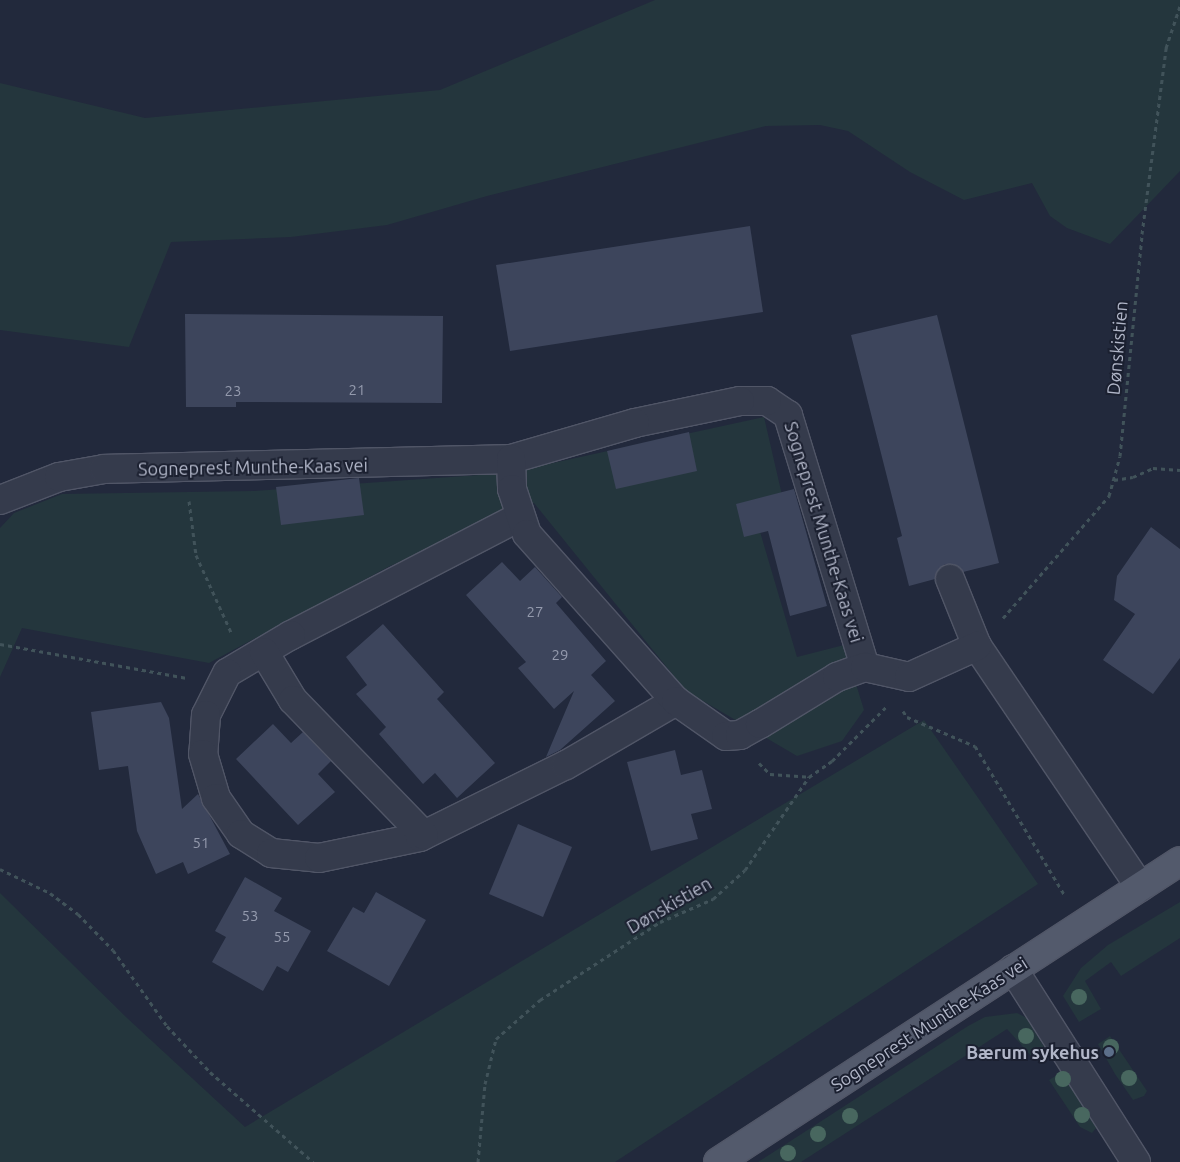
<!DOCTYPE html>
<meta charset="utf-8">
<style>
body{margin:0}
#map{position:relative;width:1180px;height:1162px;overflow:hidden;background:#22293c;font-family:Ubuntu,sans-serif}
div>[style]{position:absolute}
.green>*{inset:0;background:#24363d}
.building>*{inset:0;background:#3d455c}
.path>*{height:3px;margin-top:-1.5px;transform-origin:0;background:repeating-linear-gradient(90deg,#41535a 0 4px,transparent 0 8px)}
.roads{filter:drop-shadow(1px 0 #515667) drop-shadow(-1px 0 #515667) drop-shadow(0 1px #515667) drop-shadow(0 -1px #515667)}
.minor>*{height:28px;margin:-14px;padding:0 14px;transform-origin:14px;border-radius:14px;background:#353b4c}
.major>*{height:28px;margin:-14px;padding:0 14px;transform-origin:14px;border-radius:14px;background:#535a6c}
.trees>*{width:16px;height:16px;margin:-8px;border-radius:50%;background:#48675f}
.dots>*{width:14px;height:14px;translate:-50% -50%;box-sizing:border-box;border:2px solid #1b2030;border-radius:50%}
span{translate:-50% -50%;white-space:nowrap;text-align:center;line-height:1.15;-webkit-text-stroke:4px #1b2030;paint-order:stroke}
.number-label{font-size:15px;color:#949aad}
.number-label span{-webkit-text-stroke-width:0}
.street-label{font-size:18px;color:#b1b6c8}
.poi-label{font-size:18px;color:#b1b6c8;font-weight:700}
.right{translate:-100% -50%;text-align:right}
</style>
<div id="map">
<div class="green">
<div style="clip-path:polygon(655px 0,1180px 0,1180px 171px,1110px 244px,1067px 228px,1050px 216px,1032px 183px,964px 200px,910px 172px,848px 131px,820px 125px,766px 126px,487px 196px,387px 225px,291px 237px,171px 242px,129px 347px,0 330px,0 83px,145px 118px,440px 90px)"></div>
<div style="clip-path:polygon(764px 417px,782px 495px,753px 508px,797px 657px,844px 645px,864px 710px,842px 741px,797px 756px,686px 691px,534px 503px,390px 566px,209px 663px,22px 628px,0 677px,0 528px,14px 513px,62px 494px,253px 491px,507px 473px)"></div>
<div style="clip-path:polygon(924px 720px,1038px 884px,615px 1162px,0 1162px,0 893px,126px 1017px,245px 1127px)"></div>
<div style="clip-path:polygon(1180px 902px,1180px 938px,1121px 976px,1111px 962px,1085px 981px,1101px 1009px,1079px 1022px,1063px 996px,1081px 968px,1108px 945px)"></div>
<div style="clip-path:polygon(1017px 1013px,1027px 1018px,1044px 1047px,1032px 1057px,1007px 1029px,801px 1162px,758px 1162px,968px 1026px,985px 1017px)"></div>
<div style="clip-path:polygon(1110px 1036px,1147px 1091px,1144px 1096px,1133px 1100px,1115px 1074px,1098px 1044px)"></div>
<div style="clip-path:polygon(1062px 1072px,1094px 1120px,1096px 1128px,1092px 1133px,1080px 1127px,1049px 1080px)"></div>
</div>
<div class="building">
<div style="clip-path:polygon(750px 226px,763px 312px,510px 351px,496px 265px)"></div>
<div style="clip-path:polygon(185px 314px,443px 316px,442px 403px,236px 402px,236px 407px,186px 407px)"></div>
<div style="clip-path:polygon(937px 315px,999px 563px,963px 572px,953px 564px,945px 564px,935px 579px,909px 586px,897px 538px,902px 536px,851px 335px)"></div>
<div style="clip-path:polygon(689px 432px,697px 471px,616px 489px,607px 451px)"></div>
<div style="clip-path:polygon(359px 478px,364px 515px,281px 525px,276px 487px)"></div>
<div style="clip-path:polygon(794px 489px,827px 606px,790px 616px,768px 531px,744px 537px,736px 504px)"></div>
<div style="clip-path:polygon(1151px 527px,1180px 549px,1180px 658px,1153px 694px,1103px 660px,1135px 614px,1114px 600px,1117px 576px)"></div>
<div style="clip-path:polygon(502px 562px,520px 581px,535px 567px,562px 597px,556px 603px,606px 661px,591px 675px,615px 701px,560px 750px,546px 757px,574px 691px,554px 709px,518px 668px,526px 662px,466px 595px)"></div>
<div style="clip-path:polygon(383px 624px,444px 692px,437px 699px,495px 763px,457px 798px,435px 773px,423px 784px,379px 734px,386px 727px,356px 694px,367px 685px,346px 657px)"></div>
<div style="clip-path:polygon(161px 702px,169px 718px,182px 809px,198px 794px,230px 854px,188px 874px,183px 862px,156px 874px,137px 831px,128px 766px,99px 770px,91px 712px)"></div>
<div style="clip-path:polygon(273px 724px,291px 743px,303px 732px,331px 761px,318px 774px,335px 792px,298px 825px,236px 759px)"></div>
<div style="clip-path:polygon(675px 750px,681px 775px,702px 770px,712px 809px,691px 814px,698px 839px,651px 851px,627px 762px)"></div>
<div style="clip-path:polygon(518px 824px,572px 847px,543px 917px,489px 894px)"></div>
<div style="clip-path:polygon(245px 877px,282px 898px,274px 911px,311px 931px,288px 972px,277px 966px,263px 991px,212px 962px,226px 937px,215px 931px)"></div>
<div style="clip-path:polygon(376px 892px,426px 920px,389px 986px,327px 951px,353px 907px,364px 913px)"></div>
</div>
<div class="path">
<div style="left:1114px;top:480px;width:19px;rotate:-9deg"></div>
<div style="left:1133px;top:477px;width:22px;rotate:-24deg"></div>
<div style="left:1153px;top:468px;width:27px;rotate:4deg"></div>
<div style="left:189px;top:501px;width:54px;rotate:82.6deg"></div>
<div style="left:196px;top:555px;width:85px;rotate:65.6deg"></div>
<div style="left:1003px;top:618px;width:162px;rotate:-49deg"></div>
<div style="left:1109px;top:496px;width:41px;rotate:-74.6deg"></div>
<div style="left:1120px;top:456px;width:223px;rotate:-84.3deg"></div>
<div style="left:1142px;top:234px;width:188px;rotate:-82.6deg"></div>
<div style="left:1166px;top:48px;width:44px;rotate:-71.6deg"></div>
<div style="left:0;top:644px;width:190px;rotate:10.3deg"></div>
<div style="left:903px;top:711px;width:7px;rotate:56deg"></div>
<div style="left:907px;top:717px;width:74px;rotate:23.1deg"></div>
<div style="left:975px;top:746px;width:175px;rotate:59deg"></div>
<div style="left:759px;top:763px;width:16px;rotate:45deg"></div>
<div style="left:770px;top:774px;width:39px;rotate:4deg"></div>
<div style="left:0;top:869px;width:55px;rotate:25.6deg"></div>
<div style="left:50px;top:893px;width:35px;rotate:37deg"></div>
<div style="left:78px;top:914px;width:50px;rotate:45.8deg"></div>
<div style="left:113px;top:950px;width:93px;rotate:54.6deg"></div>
<div style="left:167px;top:1026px;width:63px;rotate:46.9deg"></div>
<div style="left:210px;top:1072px;width:137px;rotate:41.1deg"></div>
<div style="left:478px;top:1162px;width:78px;rotate:-84.9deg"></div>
<div style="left:485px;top:1084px;width:46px;rotate:-76.3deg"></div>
<div style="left:496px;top:1039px;width:59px;rotate:-41.6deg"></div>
<div style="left:540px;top:1000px;width:143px;rotate:-33deg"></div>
<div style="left:660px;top:922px;width:58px;rotate:-23.5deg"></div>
<div style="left:713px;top:899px;width:43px;rotate:-42.2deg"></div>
<div style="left:745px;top:870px;width:113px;rotate:-55.5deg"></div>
<div style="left:809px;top:777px;width:28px;rotate:-35deg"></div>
<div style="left:832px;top:761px;width:76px;rotate:-45deg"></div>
</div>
<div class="roads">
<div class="minor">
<div style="left:0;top:500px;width:63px;rotate:-21.3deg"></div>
<div style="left:59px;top:477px;width:46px;rotate:-10.1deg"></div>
<div style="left:104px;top:469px;width:407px;rotate:-1.4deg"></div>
<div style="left:519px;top:517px;width:257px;rotate:152.6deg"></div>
<div style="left:291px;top:635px;width:74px;rotate:149.3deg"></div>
<div style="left:227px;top:673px;width:47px;rotate:116.6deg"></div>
<div style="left:206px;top:715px;width:39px;rotate:94deg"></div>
<div style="left:203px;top:754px;width:46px;rotate:73.5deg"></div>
<div style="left:216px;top:798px;width:44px;rotate:55.2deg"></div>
<div style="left:241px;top:834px;width:36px;rotate:32deg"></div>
<div style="left:271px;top:853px;width:48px;rotate:5.9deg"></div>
<div style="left:319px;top:858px;width:103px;rotate:-11.7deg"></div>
<div style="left:420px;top:837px;width:163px;rotate:-26.3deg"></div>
<div style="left:566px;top:765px;width:127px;rotate:-30.2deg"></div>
<div style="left:950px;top:579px;width:72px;rotate:68.1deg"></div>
<div style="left:977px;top:646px;width:291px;rotate:55.9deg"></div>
<div style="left:264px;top:652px;width:56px;rotate:58.9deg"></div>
<div style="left:293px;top:700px;width:188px;rotate:45.9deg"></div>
<div style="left:865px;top:667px;width:264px;rotate:-107deg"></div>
<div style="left:788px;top:415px;width:25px;rotate:-146deg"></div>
<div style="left:767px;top:401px;width:27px;rotate:180deg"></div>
<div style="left:740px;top:401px;width:107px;rotate:168.2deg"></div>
<div style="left:635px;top:423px;width:129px;rotate:163.8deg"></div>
<div style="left:511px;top:459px;width:30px;rotate:88deg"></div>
<div style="left:512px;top:489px;width:47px;rotate:71.6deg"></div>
<div style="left:527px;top:534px;width:224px;rotate:48.3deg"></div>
<div style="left:676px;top:701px;width:61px;rotate:35deg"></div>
<div style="left:726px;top:736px;width:14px;rotate:-4deg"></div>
<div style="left:740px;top:735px;width:23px;rotate:-29deg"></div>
<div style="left:760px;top:724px;width:90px;rotate:-31.4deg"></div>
<div style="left:837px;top:677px;width:30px;rotate:-20deg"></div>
<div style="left:865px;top:667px;width:45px;rotate:12.8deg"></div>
<div style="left:909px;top:677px;width:75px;rotate:-24.5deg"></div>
<div style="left:1013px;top:969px;width:229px;rotate:57.5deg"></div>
</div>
<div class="major">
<div style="left:718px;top:1162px;width:551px;rotate:-33.08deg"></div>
</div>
</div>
<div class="trees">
<div style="left:1079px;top:997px"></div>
<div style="left:1026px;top:1036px"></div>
<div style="left:1111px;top:1047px"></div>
<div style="left:1129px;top:1078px"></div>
<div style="left:1063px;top:1079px"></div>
<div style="left:1082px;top:1115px"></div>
<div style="left:850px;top:1116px"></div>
<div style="left:818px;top:1134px"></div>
<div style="left:788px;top:1153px"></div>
</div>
<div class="dots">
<div style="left:1109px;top:1052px;background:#5c6f8a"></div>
</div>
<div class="number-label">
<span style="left:357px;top:390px">21</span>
<span style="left:233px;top:391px">23</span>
<span style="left:535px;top:612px">27</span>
<span style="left:560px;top:655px">29</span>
<span style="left:201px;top:843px">51</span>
<span style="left:250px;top:916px">53</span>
<span style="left:282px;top:937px">55</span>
</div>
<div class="street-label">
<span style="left:1117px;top:348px;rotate:-85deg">Dønskistien</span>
<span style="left:253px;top:467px;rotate:-1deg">Sogneprest Munthe-Kaas vei</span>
<span style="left:824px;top:532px;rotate:73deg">Sogneprest Munthe-Kaas vei</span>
<span style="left:669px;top:905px;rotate:-30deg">Dønskistien</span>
<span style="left:929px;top:1024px;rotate:-33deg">Sogneprest Munthe-Kaas vei</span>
</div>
<div class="poi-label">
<span class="right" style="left:1099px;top:1052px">Bærum sykehus</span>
</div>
</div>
